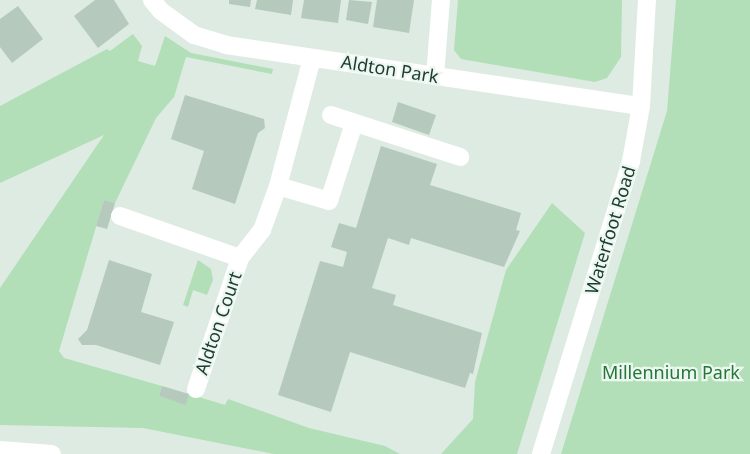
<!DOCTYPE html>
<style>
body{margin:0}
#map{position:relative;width:750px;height:454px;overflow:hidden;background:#ddebe2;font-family:"Noto Sans",sans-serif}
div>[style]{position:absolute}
.green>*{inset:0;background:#b2dfb7}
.building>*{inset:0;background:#b5c9bd}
.minor>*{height:18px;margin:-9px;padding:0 9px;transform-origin:9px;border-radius:9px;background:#fff}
.tertiary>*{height:18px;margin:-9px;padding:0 9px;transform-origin:9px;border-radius:9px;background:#fff}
span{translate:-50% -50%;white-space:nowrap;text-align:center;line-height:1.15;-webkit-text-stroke:4.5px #edf7f1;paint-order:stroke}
.street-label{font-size:18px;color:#1d3c2e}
.park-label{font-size:18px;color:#237735}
</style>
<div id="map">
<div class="green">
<div style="clip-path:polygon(458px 0,622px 0,621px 57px,607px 78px,595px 82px,461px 59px,454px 50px)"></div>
<div style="clip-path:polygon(676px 0,750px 0,750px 454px,561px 454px,667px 111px)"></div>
<div style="clip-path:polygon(133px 34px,142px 46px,138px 61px,155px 66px,165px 36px,191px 53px,273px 69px,272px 74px,186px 57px,174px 97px,156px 118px,115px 203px,104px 200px,59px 351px,64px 358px,162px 386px,159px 396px,186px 404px,189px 394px,225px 405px,228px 399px,309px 428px,385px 446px,400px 454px,274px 454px,143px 428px,0 425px,0 288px,104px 135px,0 183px,0 106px,107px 49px,110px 51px)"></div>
<div style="clip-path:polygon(552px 203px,585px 233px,517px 454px,441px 454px,473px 419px,475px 382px,506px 270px)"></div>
<div style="clip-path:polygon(198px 260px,211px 269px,213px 280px,207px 295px,193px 290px,188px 307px,183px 305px)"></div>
</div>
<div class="building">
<div style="clip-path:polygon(95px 0,114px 0,129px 24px,98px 48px,74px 16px)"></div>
<div style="clip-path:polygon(229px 0,251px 0,250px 7px,229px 4px)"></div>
<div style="clip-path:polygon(257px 0,293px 0,291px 15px,255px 9px)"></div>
<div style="clip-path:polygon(304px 0,341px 0,338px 23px,301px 18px)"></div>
<div style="clip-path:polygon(349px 0,372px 2px,368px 24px,346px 20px)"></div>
<div style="clip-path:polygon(377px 0,414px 0,409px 33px,373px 27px)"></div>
<div style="clip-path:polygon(18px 6px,43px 39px,12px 63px,0 47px,0 19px)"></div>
<div style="clip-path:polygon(185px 95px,264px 119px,265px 128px,258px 133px,235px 204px,192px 189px,204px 151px,171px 139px)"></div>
<div style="clip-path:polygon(398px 102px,436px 115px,429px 135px,392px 122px)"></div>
<div style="clip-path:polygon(381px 146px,437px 164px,430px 185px,521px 213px,516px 230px,520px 231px,504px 267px,411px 238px,409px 245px,388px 238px,372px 288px,396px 295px,393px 305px,482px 333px,473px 374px,470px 373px,465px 388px,350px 352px,331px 412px,278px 395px,320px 261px,343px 267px,347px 252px,331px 247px,339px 223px,356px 228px)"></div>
<div style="clip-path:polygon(104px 200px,115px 203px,107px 229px,96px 226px)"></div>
<div style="clip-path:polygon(109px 260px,152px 274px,141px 312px,174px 322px,160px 365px,96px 345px,82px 345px,78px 339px,87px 330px)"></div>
<div style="clip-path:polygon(162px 386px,189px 394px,186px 405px,159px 396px)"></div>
</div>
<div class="minor">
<div style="left:152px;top:0;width:14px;rotate:51deg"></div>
<div style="left:161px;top:11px;width:41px;rotate:36deg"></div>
<div style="left:194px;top:35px;width:34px;rotate:17deg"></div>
<div style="left:226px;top:45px;width:419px;rotate:8.4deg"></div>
<div style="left:435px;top:76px;width:76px;rotate:-85.5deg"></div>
<div style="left:331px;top:115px;width:136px;rotate:18deg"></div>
<div style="left:278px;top:186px;width:53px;rotate:16.4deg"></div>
<div style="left:329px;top:201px;width:82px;rotate:-72.2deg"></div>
<div style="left:120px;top:216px;width:127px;rotate:19.3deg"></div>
<div style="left:196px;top:389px;width:138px;rotate:-71.4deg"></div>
<div style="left:240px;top:258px;width:36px;rotate:-52deg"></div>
<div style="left:262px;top:230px;width:47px;rotate:-70deg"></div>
<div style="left:278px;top:186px;width:132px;rotate:-75.1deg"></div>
</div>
<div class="tertiary">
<div style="left:0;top:450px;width:52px;rotate:4.4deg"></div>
<div style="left:541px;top:454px;width:307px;rotate:-72.9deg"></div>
<div style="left:631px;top:161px;width:56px;rotate:-79.7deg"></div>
<div style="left:641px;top:106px;width:106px;rotate:-86.8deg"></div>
</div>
<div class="street-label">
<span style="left:390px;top:69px;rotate:9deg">Aldton Park</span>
<span style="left:610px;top:230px;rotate:-73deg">Waterfoot Road</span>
<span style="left:218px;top:323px;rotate:-71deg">Aldton Court</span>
</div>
<div class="park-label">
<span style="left:671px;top:372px">Millennium Park</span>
</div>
</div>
